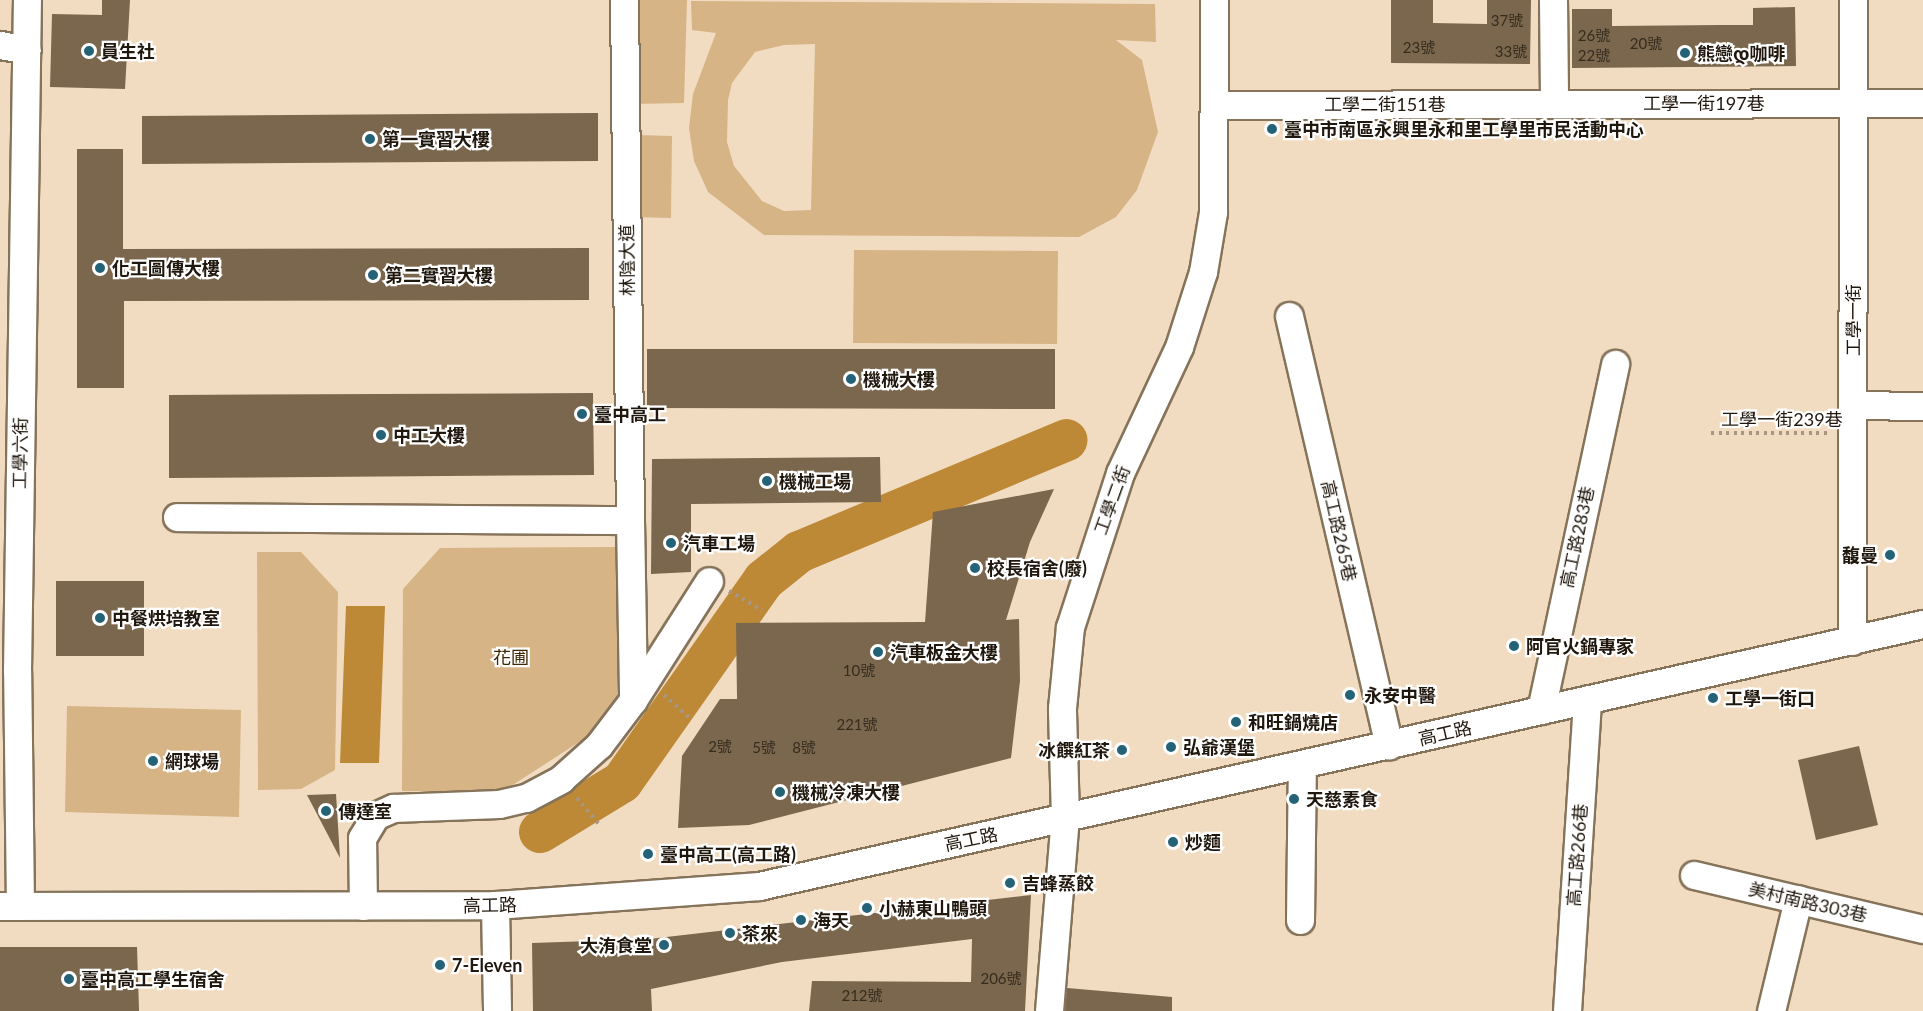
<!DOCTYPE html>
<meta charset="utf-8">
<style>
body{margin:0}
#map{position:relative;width:1923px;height:1011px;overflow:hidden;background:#f1dcc1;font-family:Lato,"Noto Sans TC","Noto Sans Georgian",sans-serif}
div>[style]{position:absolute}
.green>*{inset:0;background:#d6b486}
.water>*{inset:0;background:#bd8937}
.river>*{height:42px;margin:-21px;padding:0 21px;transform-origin:21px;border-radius:21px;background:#bd8937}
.building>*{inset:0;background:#7a674e}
.path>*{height:4px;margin-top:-2px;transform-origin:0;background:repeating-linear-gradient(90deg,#a79682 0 3px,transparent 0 7.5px)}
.roads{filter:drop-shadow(2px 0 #85735a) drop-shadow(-2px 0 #85735a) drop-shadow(0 2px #85735a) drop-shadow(0 -2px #85735a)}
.minor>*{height:27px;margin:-13.5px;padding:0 13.5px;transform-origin:13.5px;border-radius:13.5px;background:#fff}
.dots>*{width:16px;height:16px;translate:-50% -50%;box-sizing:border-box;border:3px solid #fff;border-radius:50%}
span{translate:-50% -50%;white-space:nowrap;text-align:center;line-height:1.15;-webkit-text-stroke:4.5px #fff;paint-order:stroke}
.number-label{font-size:15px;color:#362c1e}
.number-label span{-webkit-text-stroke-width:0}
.poi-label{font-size:18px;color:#20180e;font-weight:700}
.left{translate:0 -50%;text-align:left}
.right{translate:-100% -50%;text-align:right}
.street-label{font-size:18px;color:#20180e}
.park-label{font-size:18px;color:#3f2905}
</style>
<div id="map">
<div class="green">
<div style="clip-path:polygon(630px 0,687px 0,684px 103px,632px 104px)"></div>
<div style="clip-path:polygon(evenodd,691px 1px,1155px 4px,1156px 42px,1116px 40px,1142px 60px,1158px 132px,1137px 190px,1116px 217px,1079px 237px,764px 235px,708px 192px,694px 161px,689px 128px,693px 94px,716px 33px,692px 30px,691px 1px,815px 44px,811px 210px,784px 211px,762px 201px,734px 166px,727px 142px,728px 100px,732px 83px,755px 52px,784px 45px,815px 44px)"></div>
<div style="clip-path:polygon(636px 135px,672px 136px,671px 218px,635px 217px)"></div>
<div style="clip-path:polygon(854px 250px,1058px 251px,1057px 344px,853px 343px)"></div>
<div style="clip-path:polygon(618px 547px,618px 695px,593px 733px,502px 792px,402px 791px,403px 589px,440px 548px)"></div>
<div style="clip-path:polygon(257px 552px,301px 552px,338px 592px,335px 770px,301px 789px,258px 790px)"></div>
<div style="clip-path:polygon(67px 706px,241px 710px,239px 817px,65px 812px)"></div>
</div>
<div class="water">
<div style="clip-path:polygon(346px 606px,385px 606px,379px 763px,340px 763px)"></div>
</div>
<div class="river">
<div style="left:540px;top:832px;width:96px;rotate:-31.4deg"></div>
<div style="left:622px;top:782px;width:247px;rotate:-54.9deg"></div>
<div style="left:764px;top:580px;width:45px;rotate:-38.7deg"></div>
<div style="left:799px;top:552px;width:290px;rotate:-22.7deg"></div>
</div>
<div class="building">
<div style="clip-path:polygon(102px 0,130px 0,125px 89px,50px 87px,52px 14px,102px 15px)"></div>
<div style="clip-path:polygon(1391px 0,1433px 0,1433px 23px,1487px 24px,1487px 0,1531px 0,1530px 64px,1391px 63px)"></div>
<div style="clip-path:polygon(1795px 7px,1796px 66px,1572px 68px,1572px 9px,1612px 9px,1612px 26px,1721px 25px,1753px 25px,1753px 8px)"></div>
<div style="clip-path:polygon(598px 113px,598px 161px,142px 164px,142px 116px)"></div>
<div style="clip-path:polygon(77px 149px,123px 149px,123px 249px,589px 248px,589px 300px,124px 301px,124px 388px,77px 388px)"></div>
<div style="clip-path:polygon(647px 349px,1055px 349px,1055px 409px,647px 408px)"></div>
<div style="clip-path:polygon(593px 393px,594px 475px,169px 478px,169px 395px)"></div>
<div style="clip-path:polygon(880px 457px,881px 502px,691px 504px,691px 572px,651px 574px,652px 459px)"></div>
<div style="clip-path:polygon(1054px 489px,1030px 542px,1006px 620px,1019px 619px,1020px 681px,1011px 758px,749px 825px,678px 828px,682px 756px,720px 699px,737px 699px,736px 623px,925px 622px,933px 512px)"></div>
<div style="clip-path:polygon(56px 581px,144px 581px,144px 656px,56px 656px)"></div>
<div style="clip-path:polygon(1859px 746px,1878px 825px,1816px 840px,1798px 760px)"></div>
<div style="clip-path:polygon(336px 794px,340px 858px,307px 795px)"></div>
<div style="clip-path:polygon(1031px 895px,1025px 1011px,809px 1011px,812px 981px,971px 982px,972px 939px,782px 962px,651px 989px,652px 1011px,533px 1011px,532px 943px,649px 939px)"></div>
<div style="clip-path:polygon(0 947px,137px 947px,139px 1011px,0 1011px)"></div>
<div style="clip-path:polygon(1067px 988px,1172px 997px,1172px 1011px,1065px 1011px)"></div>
</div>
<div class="path">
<div style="left:1711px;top:433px;width:117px"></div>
<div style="left:729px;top:591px;width:38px;rotate:30deg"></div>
<div style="left:664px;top:695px;width:36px;rotate:42deg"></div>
<div style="left:577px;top:798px;width:34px;rotate:50deg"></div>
</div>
<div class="roads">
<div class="minor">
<div style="left:624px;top:0;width:520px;rotate:89.34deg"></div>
<div style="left:1553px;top:0;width:103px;rotate:89.4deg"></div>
<div style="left:0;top:45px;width:27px;rotate:10deg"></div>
<div style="left:1215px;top:105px;width:708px;rotate:-0.16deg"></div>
<div style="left:1289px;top:316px;width:441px;rotate:76.9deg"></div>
<div style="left:1853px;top:405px;width:70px;rotate:0.8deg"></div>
<div style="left:177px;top:517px;width:453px;rotate:0.4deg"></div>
<div style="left:630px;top:520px;width:180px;rotate:89deg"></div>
<div style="left:1852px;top:641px;width:641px;rotate:-89.91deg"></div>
<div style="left:1541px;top:710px;width:354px;rotate:-77.9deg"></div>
<div style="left:1694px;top:875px;width:235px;rotate:13.3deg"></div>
<div style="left:495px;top:905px;width:106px;rotate:88.9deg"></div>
<div style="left:0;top:906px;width:495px;rotate:-0.1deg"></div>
<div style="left:495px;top:905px;width:265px;rotate:-4.1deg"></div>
<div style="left:759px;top:886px;width:1193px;rotate:-12.69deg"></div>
<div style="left:20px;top:906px;width:235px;rotate:-90.7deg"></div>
<div style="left:17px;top:671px;width:671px;rotate:-89.15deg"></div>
<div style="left:363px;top:906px;width:68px;rotate:-90.8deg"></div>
<div style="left:362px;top:838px;width:26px;rotate:-59deg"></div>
<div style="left:375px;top:816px;width:20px;rotate:-24deg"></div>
<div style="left:393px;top:808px;width:106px;rotate:-2.2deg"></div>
<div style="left:499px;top:804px;width:28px;rotate:-13deg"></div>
<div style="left:526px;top:798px;width:40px;rotate:-28deg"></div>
<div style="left:561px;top:779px;width:51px;rotate:-41.8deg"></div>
<div style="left:599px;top:745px;width:56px;rotate:-52.9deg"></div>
<div style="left:633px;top:700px;width:141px;rotate:-57.4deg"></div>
<div style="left:1300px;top:920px;width:155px;rotate:-89.3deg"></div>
<div style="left:1049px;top:1011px;width:194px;rotate:-85.3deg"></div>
<div style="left:1065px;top:818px;width:110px;rotate:-91.6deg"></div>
<div style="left:1062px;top:708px;width:81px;rotate:-84.4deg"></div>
<div style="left:1070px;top:627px;width:162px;rotate:-72deg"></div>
<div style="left:1120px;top:473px;width:139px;rotate:-64.9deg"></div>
<div style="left:1179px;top:347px;width:79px;rotate:-72.3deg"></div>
<div style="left:1203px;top:272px;width:61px;rotate:-80.5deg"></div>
<div style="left:1213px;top:212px;width:212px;rotate:-89.7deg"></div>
<div style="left:1567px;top:1011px;width:312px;rotate:-86.3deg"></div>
<div style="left:1771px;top:1011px;width:115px;rotate:-76.4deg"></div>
</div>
</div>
<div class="dots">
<div style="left:89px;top:51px;background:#246278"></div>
<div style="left:1685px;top:53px;background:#246278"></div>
<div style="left:1272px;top:129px;background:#246278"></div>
<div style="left:370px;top:139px;background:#246278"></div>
<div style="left:100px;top:268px;background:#246278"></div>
<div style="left:373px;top:275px;background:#246278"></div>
<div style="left:851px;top:379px;background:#246278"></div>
<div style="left:582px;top:414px;background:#246278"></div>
<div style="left:381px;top:435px;background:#246278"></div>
<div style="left:767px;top:481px;background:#246278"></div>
<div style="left:671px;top:543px;background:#246278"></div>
<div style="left:1890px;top:555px;background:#246278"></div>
<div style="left:975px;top:568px;background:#246278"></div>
<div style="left:100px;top:618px;background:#246278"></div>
<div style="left:1514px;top:646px;background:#246278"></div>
<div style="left:878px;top:652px;background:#246278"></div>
<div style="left:1350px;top:695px;background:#246278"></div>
<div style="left:1713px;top:698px;background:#246278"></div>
<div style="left:1236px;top:722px;background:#246278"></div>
<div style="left:1171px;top:747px;background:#246278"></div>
<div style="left:1122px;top:750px;background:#246278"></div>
<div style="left:153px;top:761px;background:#246278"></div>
<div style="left:780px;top:792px;background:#246278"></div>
<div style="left:1294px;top:799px;background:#246278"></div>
<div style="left:326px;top:811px;background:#246278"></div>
<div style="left:1173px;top:842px;background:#246278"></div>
<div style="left:648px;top:854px;background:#246278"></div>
<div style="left:1010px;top:883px;background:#246278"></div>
<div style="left:867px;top:908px;background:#246278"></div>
<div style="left:801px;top:920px;background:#246278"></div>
<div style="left:730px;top:933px;background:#246278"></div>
<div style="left:664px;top:945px;background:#246278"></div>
<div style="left:440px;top:965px;background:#246278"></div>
<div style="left:69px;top:979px;background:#246278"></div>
</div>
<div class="number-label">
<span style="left:1507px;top:21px">37號</span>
<span style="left:1594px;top:36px">26號</span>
<span style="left:1646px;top:44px">20號</span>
<span style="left:1419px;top:48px">23號</span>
<span style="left:1511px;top:52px">33號</span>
<span style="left:1594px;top:56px">22號</span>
<span style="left:859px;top:671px">10號</span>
<span style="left:857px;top:725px">221號</span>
<span style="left:720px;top:747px">2號</span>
<span style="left:764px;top:748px">5號</span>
<span style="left:804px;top:748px">8號</span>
<span style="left:1001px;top:979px">206號</span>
<span style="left:862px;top:996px">212號</span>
</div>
<div class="poi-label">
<span class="left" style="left:101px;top:51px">員生社</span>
<span class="left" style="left:1697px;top:53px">熊戀დ咖啡</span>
<span class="left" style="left:1284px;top:129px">臺中市南區永興里永和里工學里市民活動中心</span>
<span class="left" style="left:382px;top:139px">第一實習大樓</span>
<span class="left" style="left:112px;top:268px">化工圖傳大樓</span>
<span class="left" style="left:385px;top:275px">第二實習大樓</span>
<span class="left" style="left:863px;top:379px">機械大樓</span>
<span class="left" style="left:594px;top:414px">臺中高工</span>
<span class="left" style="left:393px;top:435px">中工大樓</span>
<span class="left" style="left:779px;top:481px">機械工場</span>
<span class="left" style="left:683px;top:543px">汽車工場</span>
<span class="right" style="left:1878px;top:555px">馥曼</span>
<span class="left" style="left:987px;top:568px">校長宿舍(廢)</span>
<span class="left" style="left:112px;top:618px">中餐烘培教室</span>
<span class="left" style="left:1526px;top:646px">阿官火鍋專家</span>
<span class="left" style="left:890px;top:652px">汽車板金大樓</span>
<span class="left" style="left:1364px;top:695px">永安中醫</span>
<span class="left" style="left:1725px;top:698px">工學一街口</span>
<span class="left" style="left:1248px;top:722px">和旺鍋燒店</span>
<span class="left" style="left:1183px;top:747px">弘爺漢堡</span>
<span class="right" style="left:1110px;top:750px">冰饌紅茶</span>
<span class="left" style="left:165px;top:761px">網球場</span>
<span class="left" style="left:792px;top:792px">機械冷凍大樓</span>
<span class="left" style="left:1306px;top:799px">天慈素食</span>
<span class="left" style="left:338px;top:811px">傳達室</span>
<span class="left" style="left:1185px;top:842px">炒麵</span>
<span class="left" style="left:660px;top:854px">臺中高工(高工路)</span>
<span class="left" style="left:1022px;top:883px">吉蜂蒸餃</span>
<span class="left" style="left:879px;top:908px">小赫東山鴨頭</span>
<span class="left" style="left:813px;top:920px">海天</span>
<span class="left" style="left:742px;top:933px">茶來</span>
<span class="right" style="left:652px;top:945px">大洧食堂</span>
<span class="left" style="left:452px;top:965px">7-Eleven</span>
<span class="left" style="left:81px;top:979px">臺中高工學生宿舍</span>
</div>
<div class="street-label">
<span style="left:1704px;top:103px">工學一街197巷</span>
<span style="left:1385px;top:104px">工學二街151巷</span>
<span style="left:627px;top:260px;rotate:-91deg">林陰大道</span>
<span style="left:1853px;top:320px;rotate:-90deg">工學一街</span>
<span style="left:1782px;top:419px">工學一街239巷</span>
<span style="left:20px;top:453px;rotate:-89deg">工學六街</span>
<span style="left:1112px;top:500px;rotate:-70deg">工學二街</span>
<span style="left:1339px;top:531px;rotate:77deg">高工路265巷</span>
<span style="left:1577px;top:537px;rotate:-78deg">高工路283巷</span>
<span style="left:1445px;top:733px;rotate:-13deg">高工路</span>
<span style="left:971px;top:839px;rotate:-12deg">高工路</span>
<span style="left:1577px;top:855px;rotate:-86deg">高工路266巷</span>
<span style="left:1808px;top:902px;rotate:13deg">美村南路303巷</span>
<span style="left:490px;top:905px;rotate:-1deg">高工路</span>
</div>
<div class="park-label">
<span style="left:511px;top:657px">花圃</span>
</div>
</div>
